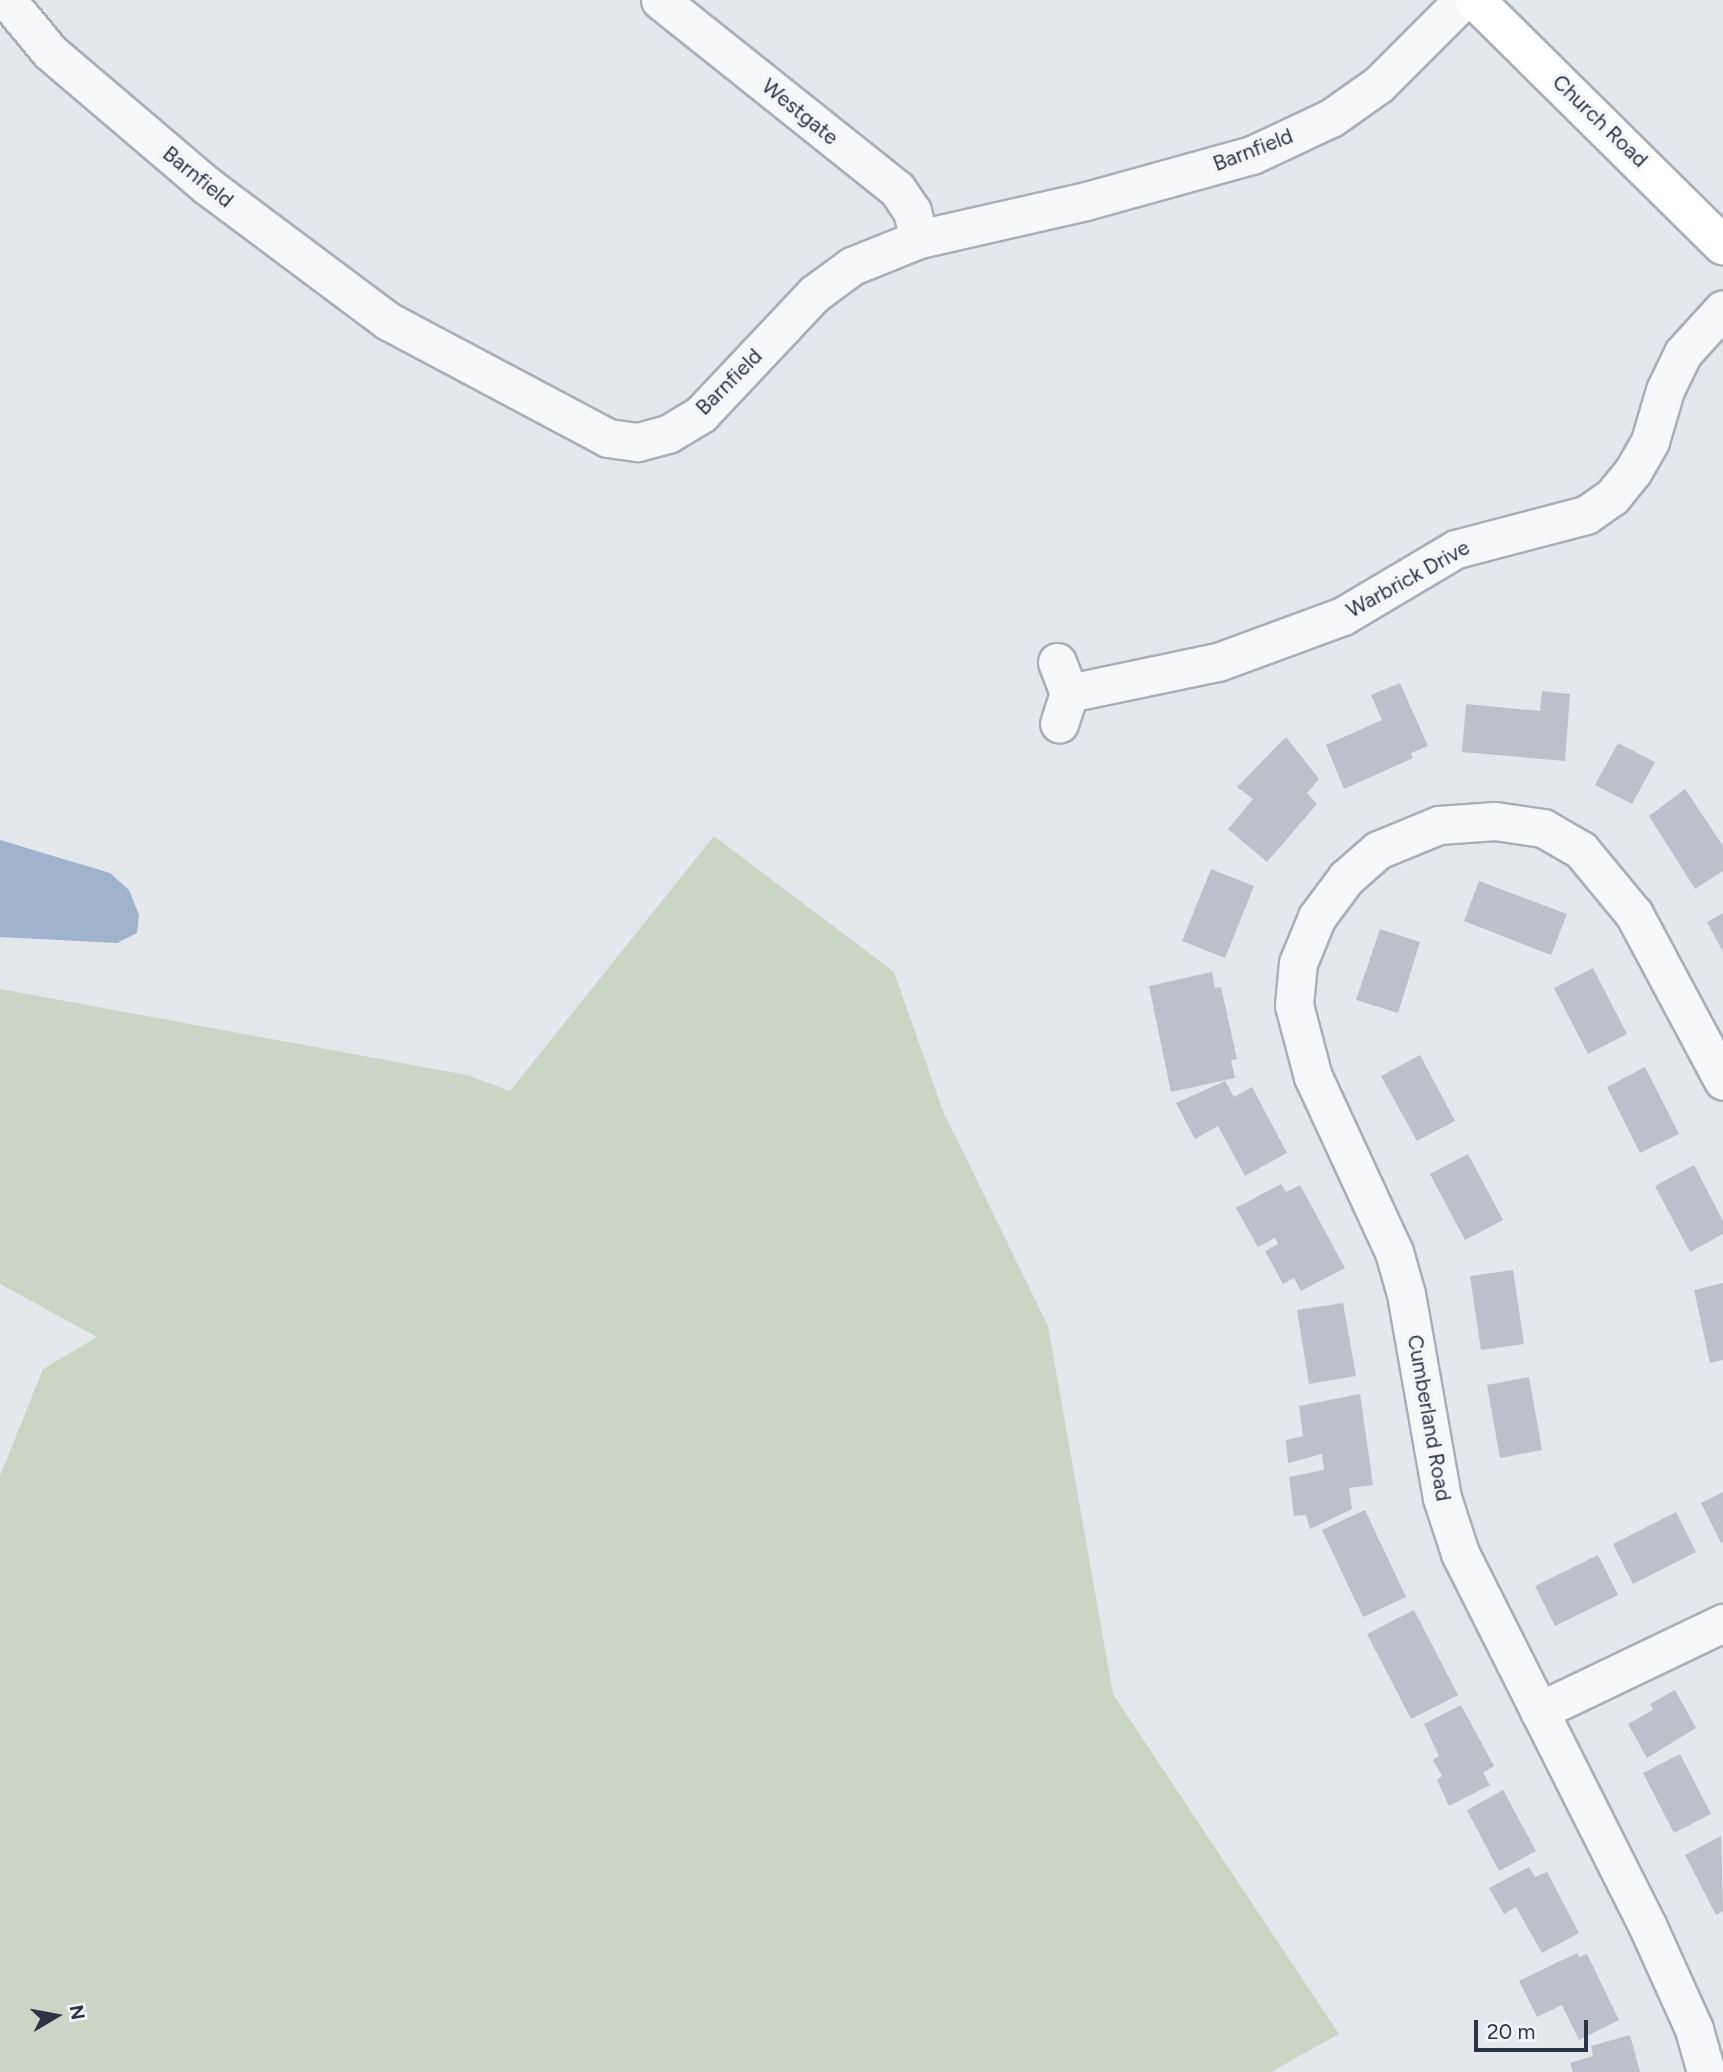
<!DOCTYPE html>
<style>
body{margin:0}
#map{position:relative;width:1723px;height:2072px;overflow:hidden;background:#e4e7ec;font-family:Figtree,sans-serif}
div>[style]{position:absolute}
.green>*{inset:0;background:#c9d6c5}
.water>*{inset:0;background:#9fb4cc}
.building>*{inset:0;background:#bbc0ca}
.roads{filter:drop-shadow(2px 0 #a9aeb7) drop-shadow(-2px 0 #a9aeb7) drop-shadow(0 2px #a9aeb7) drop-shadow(0 -2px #a9aeb7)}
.minor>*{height:37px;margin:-18.5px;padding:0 18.5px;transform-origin:18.5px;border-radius:18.5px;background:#f7f8fa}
.major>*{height:38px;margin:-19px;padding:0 19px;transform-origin:19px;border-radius:19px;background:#fff}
span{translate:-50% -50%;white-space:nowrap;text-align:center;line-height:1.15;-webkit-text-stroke:7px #f4f6f9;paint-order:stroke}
.street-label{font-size:21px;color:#2b3445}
.north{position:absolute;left:21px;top:1981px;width:70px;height:70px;-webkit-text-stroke:5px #f4f6f9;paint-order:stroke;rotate:80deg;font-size:19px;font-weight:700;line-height:28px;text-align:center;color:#2b3445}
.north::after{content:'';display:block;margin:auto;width:24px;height:32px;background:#2b3445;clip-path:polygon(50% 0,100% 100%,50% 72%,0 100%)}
.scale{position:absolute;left:1474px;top:2020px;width:114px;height:32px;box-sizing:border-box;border:4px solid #2b3445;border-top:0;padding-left:9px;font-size:21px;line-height:24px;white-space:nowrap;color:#2b3445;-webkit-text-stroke:5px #f4f6f9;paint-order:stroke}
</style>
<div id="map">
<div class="green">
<div style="clip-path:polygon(714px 836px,894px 972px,943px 1111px,1048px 1326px,1113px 1694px,1339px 2034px,1271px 2072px,0 2072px,0 1476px,43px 1369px,97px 1337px,0 1284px,0 989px,467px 1075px,510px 1091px)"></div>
</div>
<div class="water">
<div style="clip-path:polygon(0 840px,110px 873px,129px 890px,139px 915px,137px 933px,117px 943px,0 937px)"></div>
</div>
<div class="building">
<div style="clip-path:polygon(1400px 683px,1428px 746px,1411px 753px,1413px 758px,1344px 789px,1326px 745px,1382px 720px,1371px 695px)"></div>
<div style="clip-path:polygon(1542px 691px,1570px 694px,1565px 761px,1462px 752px,1466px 704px,1540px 711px)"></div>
<div style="clip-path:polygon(1286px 737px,1319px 779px,1307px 793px,1317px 804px,1267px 862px,1228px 829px,1253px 799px,1237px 787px)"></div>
<div style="clip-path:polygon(1618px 743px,1655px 762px,1632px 804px,1595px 785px)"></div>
<div style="clip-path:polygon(1685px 789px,1723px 846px,1723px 871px,1695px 889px,1649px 816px)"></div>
<div style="clip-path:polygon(1211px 869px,1254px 886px,1225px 958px,1182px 941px)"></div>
<div style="clip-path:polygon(1479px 881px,1567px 914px,1551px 955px,1464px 921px)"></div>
<div style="clip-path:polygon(1723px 913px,1723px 952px,1707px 922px)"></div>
<div style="clip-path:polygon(1380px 929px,1420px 942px,1398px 1013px,1356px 1000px)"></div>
<div style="clip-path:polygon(1593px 968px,1627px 1034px,1588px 1054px,1554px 988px)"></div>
<div style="clip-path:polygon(1212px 972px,1215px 988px,1221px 987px,1237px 1059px,1231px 1060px,1235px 1078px,1171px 1092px,1149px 986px)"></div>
<div style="clip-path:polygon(1420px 1055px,1455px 1121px,1417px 1141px,1381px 1076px)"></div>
<div style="clip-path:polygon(1645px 1067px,1679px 1134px,1640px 1153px,1607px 1087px)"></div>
<div style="clip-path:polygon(1225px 1081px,1234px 1097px,1252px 1087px,1287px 1153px,1245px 1176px,1218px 1126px,1195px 1139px,1176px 1103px)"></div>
<div style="clip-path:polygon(1468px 1154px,1503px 1220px,1465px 1240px,1430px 1174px)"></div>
<div style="clip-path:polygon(1694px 1165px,1723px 1221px,1723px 1234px,1690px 1252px,1655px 1186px)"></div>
<div style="clip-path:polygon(1281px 1184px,1286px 1192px,1300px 1185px,1345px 1268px,1301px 1291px,1294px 1278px,1283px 1284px,1265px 1251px,1278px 1244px,1275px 1238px,1258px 1247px,1236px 1208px)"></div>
<div style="clip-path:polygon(1513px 1270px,1524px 1344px,1481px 1350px,1470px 1276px)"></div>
<div style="clip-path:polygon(1723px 1283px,1723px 1360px,1710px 1363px,1694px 1290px)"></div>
<div style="clip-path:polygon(1343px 1303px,1356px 1376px,1309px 1384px,1297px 1310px)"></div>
<div style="clip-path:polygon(1529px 1377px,1542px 1450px,1500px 1458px,1487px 1385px)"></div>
<div style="clip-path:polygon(1360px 1394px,1373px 1485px,1349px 1488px,1352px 1509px,1310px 1529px,1306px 1515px,1294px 1516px,1289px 1477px,1324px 1470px,1322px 1454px,1288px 1463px,1286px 1440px,1303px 1436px,1299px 1406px)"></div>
<div style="clip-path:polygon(1723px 1492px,1723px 1542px,1721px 1543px,1701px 1503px)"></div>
<div style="clip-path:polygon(1365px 1510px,1406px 1597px,1363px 1617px,1322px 1530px)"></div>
<div style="clip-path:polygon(1676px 1512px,1696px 1552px,1633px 1584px,1613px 1544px)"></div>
<div style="clip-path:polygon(1598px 1555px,1618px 1595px,1555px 1626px,1535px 1586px)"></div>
<div style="clip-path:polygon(1414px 1610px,1458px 1695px,1411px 1719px,1367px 1634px)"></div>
<div style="clip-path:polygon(1675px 1690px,1696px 1728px,1647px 1758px,1628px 1724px,1653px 1710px,1650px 1704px)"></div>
<div style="clip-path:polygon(1461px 1705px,1494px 1766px,1483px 1773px,1490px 1785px,1449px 1806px,1437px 1780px,1442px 1776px,1433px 1760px,1439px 1756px,1424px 1724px)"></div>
<div style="clip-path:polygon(1680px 1754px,1711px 1814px,1674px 1833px,1643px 1773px)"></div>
<div style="clip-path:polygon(1503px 1790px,1536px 1851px,1499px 1871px,1467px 1810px)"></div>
<div style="clip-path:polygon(1721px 1836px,1723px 1911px,1716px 1915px,1685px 1855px)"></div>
<div style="clip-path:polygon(1529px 1867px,1535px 1877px,1547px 1872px,1579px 1933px,1542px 1953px,1516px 1907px,1504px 1914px,1489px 1888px)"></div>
<div style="clip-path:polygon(1577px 1953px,1579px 1957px,1587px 1954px,1619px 2020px,1579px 2040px,1562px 2005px,1537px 2017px,1519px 1981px)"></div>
<div style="clip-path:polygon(1630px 2035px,1640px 2072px,1573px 2072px,1570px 2063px,1593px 2056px,1591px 2046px)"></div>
</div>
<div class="roads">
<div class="minor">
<div style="left:7px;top:0;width:67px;rotate:50.4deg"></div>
<div style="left:50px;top:52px;width:205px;rotate:40.4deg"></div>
<div style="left:206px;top:185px;width:227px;rotate:36.8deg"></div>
<div style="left:388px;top:321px;width:249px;rotate:28deg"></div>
<div style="left:608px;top:438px;width:30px;rotate:8deg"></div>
<div style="left:638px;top:442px;width:31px;rotate:-15deg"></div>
<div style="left:668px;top:434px;width:39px;rotate:-31deg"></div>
<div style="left:701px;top:414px;width:165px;rotate:-46.7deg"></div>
<div style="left:814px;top:294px;width:47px;rotate:-36.4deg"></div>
<div style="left:852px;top:266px;width:72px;rotate:-21.9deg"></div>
<div style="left:919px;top:239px;width:171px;rotate:-12.8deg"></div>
<div style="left:1086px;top:201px;width:172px;rotate:-15.5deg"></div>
<div style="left:1252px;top:155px;width:87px;rotate:-25.1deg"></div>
<div style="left:1331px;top:118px;width:57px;rotate:-35.1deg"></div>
<div style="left:1378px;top:85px;width:120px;rotate:-45deg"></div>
<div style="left:660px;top:0;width:303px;rotate:38.6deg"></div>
<div style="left:897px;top:189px;width:27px;rotate:56deg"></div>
<div style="left:912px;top:211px;width:29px;rotate:76deg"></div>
<div style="left:1057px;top:662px;width:33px;rotate:69deg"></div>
<div style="left:1069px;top:693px;width:32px;rotate:108deg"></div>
<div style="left:1069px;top:693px;width:152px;rotate:-11.8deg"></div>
<div style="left:1218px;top:662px;width:133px;rotate:-20.2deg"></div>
<div style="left:1343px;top:616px;width:131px;rotate:-30.7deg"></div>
<div style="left:1456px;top:549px;width:134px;rotate:-14.7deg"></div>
<div style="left:1586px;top:515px;width:32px;rotate:-35deg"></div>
<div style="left:1612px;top:497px;width:33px;rotate:-51deg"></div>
<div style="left:1633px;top:471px;width:34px;rotate:-60deg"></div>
<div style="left:1650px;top:441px;width:53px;rotate:-73.6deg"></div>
<div style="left:1665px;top:390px;width:41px;rotate:-64.1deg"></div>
<div style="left:1683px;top:353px;width:59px;rotate:-47.7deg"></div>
<div style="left:1539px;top:1711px;width:204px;rotate:-25.6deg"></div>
<div style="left:1706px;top:2072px;width:45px;rotate:-105.6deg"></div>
<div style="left:1694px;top:2029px;width:114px;rotate:-114.3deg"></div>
<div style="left:1647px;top:1925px;width:416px;rotate:-116.7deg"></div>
<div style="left:1460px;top:1553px;width:58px;rotate:-108.1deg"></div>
<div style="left:1442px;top:1498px;width:207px;rotate:-100deg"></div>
<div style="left:1406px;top:1294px;width:44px;rotate:-105.9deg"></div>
<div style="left:1394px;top:1252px;width:193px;rotate:-114.8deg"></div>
<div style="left:1313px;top:1077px;width:74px;rotate:-104.8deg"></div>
<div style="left:1294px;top:1005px;width:42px;rotate:-84.6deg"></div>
<div style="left:1298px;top:963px;width:50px;rotate:-67.6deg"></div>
<div style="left:1317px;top:917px;width:49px;rotate:-53.4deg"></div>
<div style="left:1346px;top:878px;width:43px;rotate:-41.2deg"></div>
<div style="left:1378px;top:850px;width:66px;rotate:-22.3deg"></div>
<div style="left:1439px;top:825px;width:56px;rotate:-4.1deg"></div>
<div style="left:1495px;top:821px;width:49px;rotate:8.3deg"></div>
<div style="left:1543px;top:828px;width:44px;rotate:30.1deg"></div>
<div style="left:1581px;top:850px;width:83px;rotate:50.4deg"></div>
<div style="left:1634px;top:914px;width:189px;rotate:61.9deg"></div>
</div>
<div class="major">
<div style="left:1475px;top:0;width:349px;rotate:44.7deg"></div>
</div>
</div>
<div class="street-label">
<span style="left:800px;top:112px;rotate:39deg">Westgate</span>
<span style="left:1600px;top:121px;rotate:44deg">Church Road</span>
<span style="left:1253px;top:150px;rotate:-21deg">Barnfield</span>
<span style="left:198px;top:177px;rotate:39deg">Barnfield</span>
<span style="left:729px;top:382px;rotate:-45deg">Barnfield</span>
<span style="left:1408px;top:579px;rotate:-29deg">Warbrick Drive</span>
<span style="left:1429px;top:1418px;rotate:80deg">Cumberland Road</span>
</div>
<div class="north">N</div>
<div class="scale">20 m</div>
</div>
